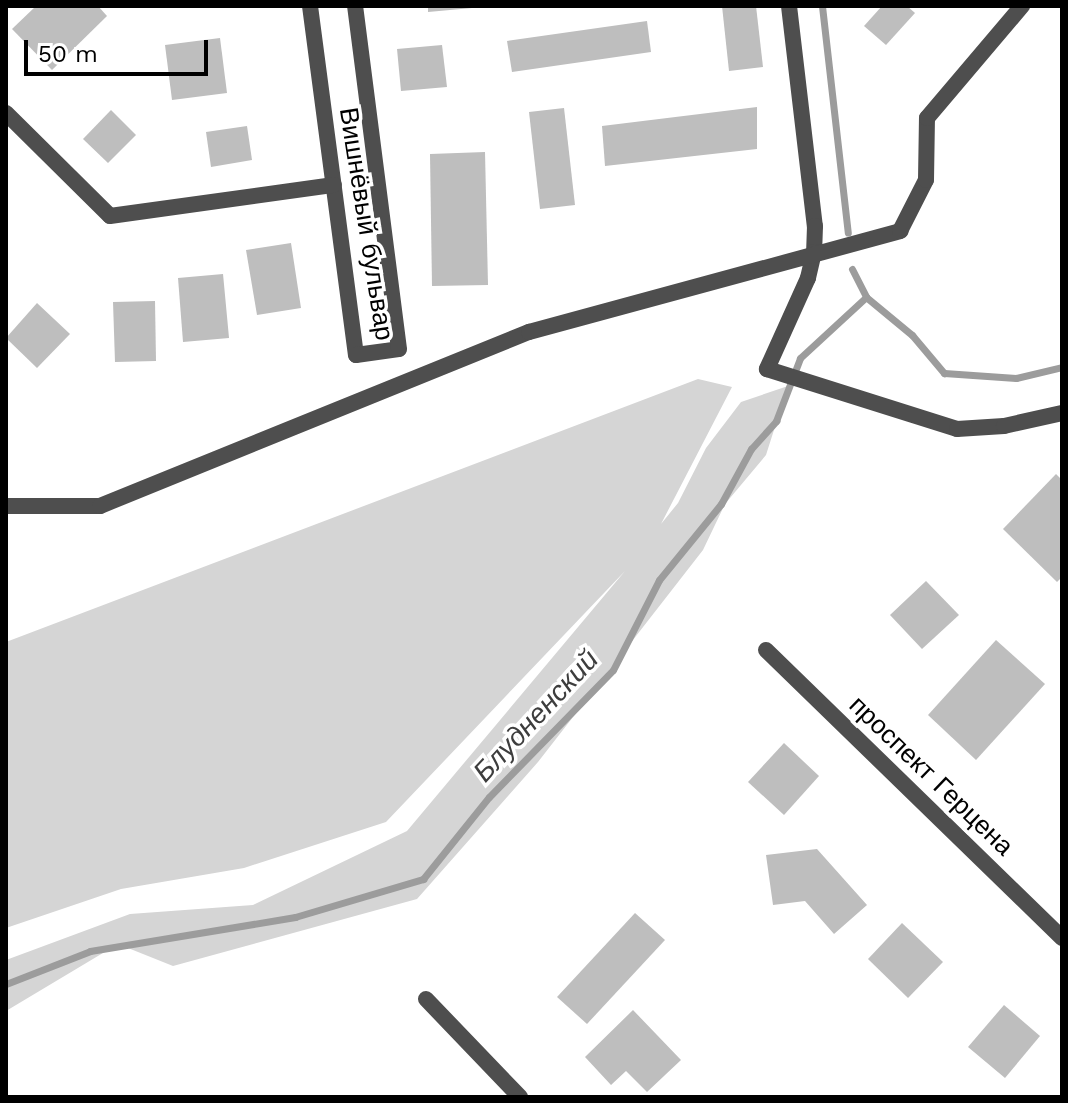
<!DOCTYPE html>
<meta charset="utf-8">
<style>
body{margin:0}
#map{position:relative;width:1068px;height:1103px;overflow:hidden;background:#fff;font-family:"Work Sans",sans-serif}
div>[style]{position:absolute}
.green>*{inset:0;background:#d5d5d5}
.stream>*{height:7px;margin:-3.5px;padding:0 3.5px;transform-origin:3.5px;border-radius:3.5px;background:#9c9c9c}
.building>*{inset:0;background:#bebebe}
.minor>*{height:16px;margin:-8px;padding:0 8px;transform-origin:8px;border-radius:8px;background:#4e4e4e}
span{translate:-50% -50%;white-space:nowrap;text-align:center;line-height:1.15;-webkit-text-stroke:7px #fff;paint-order:stroke}
.street-label{font-size:26px;color:#000}
.water-label{font-size:28px;color:#3d3d3d;font-style:italic}
.frame{position:absolute;inset:0;border:8px solid #000;pointer-events:none}
.scale{position:absolute;left:24px;top:40px;width:184px;height:36px;box-sizing:border-box;border:4px solid #000;border-top:0;padding-left:10px;font-size:24px;line-height:28px;white-space:nowrap;color:#000;-webkit-text-stroke:6px #fff;paint-order:stroke}
</style>
<div id="map">
<div class="green">
<div style="clip-path:polygon(698px 379px,732px 387px,661px 524px,678px 503px,706px 448px,741px 402px,788px 386px,766px 455px,725px 504px,703px 550px,538px 762px,417px 899px,173px 966px,118px 944px,6px 1011px,6px 960px,130px 914px,253px 905px,407px 831px,625px 571px,386px 822px,244px 868px,121px 889px,6px 928px,6px 642px)"></div>
</div>
<div class="stream">
<div style="left:822px;top:6px;width:228px;rotate:83.5deg"></div>
<div style="left:852px;top:269px;width:31px;rotate:63deg"></div>
<div style="left:6px;top:984px;width:90px;rotate:-21.4deg"></div>
<div style="left:90px;top:951px;width:208px;rotate:-9.4deg"></div>
<div style="left:295px;top:917px;width:134px;rotate:-16.5deg"></div>
<div style="left:423px;top:879px;width:105px;rotate:-51.2deg"></div>
<div style="left:489px;top:797px;width:177px;rotate:-45.7deg"></div>
<div style="left:613px;top:670px;width:101px;rotate:-62.9deg"></div>
<div style="left:659px;top:580px;width:98px;rotate:-50.8deg"></div>
<div style="left:721px;top:504px;width:63px;rotate:-61.4deg"></div>
<div style="left:751px;top:449px;width:38px;rotate:-48deg"></div>
<div style="left:776px;top:421px;width:67px;rotate:-69.1deg"></div>
<div style="left:800px;top:358px;width:90px;rotate:-42.7deg"></div>
<div style="left:866px;top:297px;width:60px;rotate:39.6deg"></div>
<div style="left:912px;top:335px;width:50px;rotate:49.9deg"></div>
<div style="left:944px;top:373px;width:72px;rotate:4deg"></div>
<div style="left:1016px;top:378px;width:47px;rotate:-13.4deg"></div>
</div>
<div class="building">
<div style="clip-path:polygon(36px 6px,98px 6px,107px 16px,52px 70px,12px 29px)"></div>
<div style="clip-path:polygon(428px 6px,472px 6px,472px 8px,428px 12px)"></div>
<div style="clip-path:polygon(722px 6px,756px 6px,763px 67px,729px 71px)"></div>
<div style="clip-path:polygon(882px 6px,907px 6px,915px 13px,886px 45px,864px 26px)"></div>
<div style="clip-path:polygon(647px 21px,651px 52px,512px 72px,507px 41px)"></div>
<div style="clip-path:polygon(220px 38px,227px 93px,172px 100px,165px 45px)"></div>
<div style="clip-path:polygon(442px 45px,447px 87px,401px 91px,397px 49px)"></div>
<div style="clip-path:polygon(757px 107px,757px 149px,605px 166px,602px 126px)"></div>
<div style="clip-path:polygon(564px 108px,575px 205px,540px 209px,529px 112px)"></div>
<div style="clip-path:polygon(111px 110px,136px 135px,108px 163px,83px 139px)"></div>
<div style="clip-path:polygon(247px 126px,252px 160px,211px 167px,206px 132px)"></div>
<div style="clip-path:polygon(485px 152px,488px 285px,432px 286px,430px 154px)"></div>
<div style="clip-path:polygon(291px 243px,301px 308px,257px 315px,246px 250px)"></div>
<div style="clip-path:polygon(223px 274px,229px 338px,183px 342px,178px 278px)"></div>
<div style="clip-path:polygon(155px 301px,156px 361px,115px 362px,113px 302px)"></div>
<div style="clip-path:polygon(37px 303px,70px 334px,37px 368px,6px 338px)"></div>
<div style="clip-path:polygon(1056px 474px,1062px 480px,1062px 577px,1057px 582px,1003px 529px)"></div>
<div style="clip-path:polygon(926px 581px,959px 615px,922px 649px,890px 615px)"></div>
<div style="clip-path:polygon(996px 640px,1045px 684px,976px 760px,928px 715px)"></div>
<div style="clip-path:polygon(784px 743px,819px 776px,784px 815px,748px 782px)"></div>
<div style="clip-path:polygon(817px 849px,867px 905px,834px 934px,805px 901px,773px 905px,766px 855px)"></div>
<div style="clip-path:polygon(635px 913px,665px 940px,587px 1024px,557px 997px)"></div>
<div style="clip-path:polygon(902px 923px,943px 962px,908px 998px,868px 959px)"></div>
<div style="clip-path:polygon(1004px 1005px,1040px 1036px,1005px 1078px,968px 1047px)"></div>
<div style="clip-path:polygon(633px 1010px,681px 1060px,647px 1092px,626px 1071px,611px 1085px,585px 1057px)"></div>
</div>
<div class="minor">
<div style="left:310px;top:6px;width:352px;rotate:82.5deg"></div>
<div style="left:356px;top:355px;width:43px;rotate:-7.9deg"></div>
<div style="left:399px;top:349px;width:346px;rotate:-97.3deg"></div>
<div style="left:789px;top:6px;width:222px;rotate:83.3deg"></div>
<div style="left:815px;top:226px;width:26px;rotate:92deg"></div>
<div style="left:814px;top:252px;width:27px;rotate:103deg"></div>
<div style="left:808px;top:278px;width:100px;rotate:114.3deg"></div>
<div style="left:767px;top:369px;width:199px;rotate:17.5deg"></div>
<div style="left:957px;top:429px;width:47px;rotate:-3.7deg"></div>
<div style="left:1004px;top:426px;width:59px;rotate:-12.6deg"></div>
<div style="left:6px;top:113px;width:146px;rotate:44.7deg"></div>
<div style="left:110px;top:216px;width:226px;rotate:-7.9deg"></div>
<div style="left:6px;top:506px;width:94px"></div>
<div style="left:100px;top:506px;width:463px;rotate:-22.1deg"></div>
<div style="left:529px;top:332px;width:385px;rotate:-15.2deg"></div>
<div style="left:900px;top:231px;width:57px;rotate:-63deg"></div>
<div style="left:926px;top:180px;width:62px;rotate:-89.1deg"></div>
<div style="left:927px;top:118px;width:147px;rotate:-49.7deg"></div>
<div style="left:766px;top:650px;width:413px;rotate:44.2deg"></div>
<div style="left:426px;top:999px;width:136px;rotate:46.2deg"></div>
</div>
<div class="street-label">
<span style="left:366px;top:224px;rotate:81deg">Вишнёвый бульвар</span>
<span style="left:931px;top:776px;rotate:44deg">проспект Герцена</span>
</div>
<div class="water-label">
<span style="left:536px;top:716px;rotate:-47deg">Блудненский</span>
</div>
<div class="frame"></div>
<div class="scale">50 m</div>
</div>
